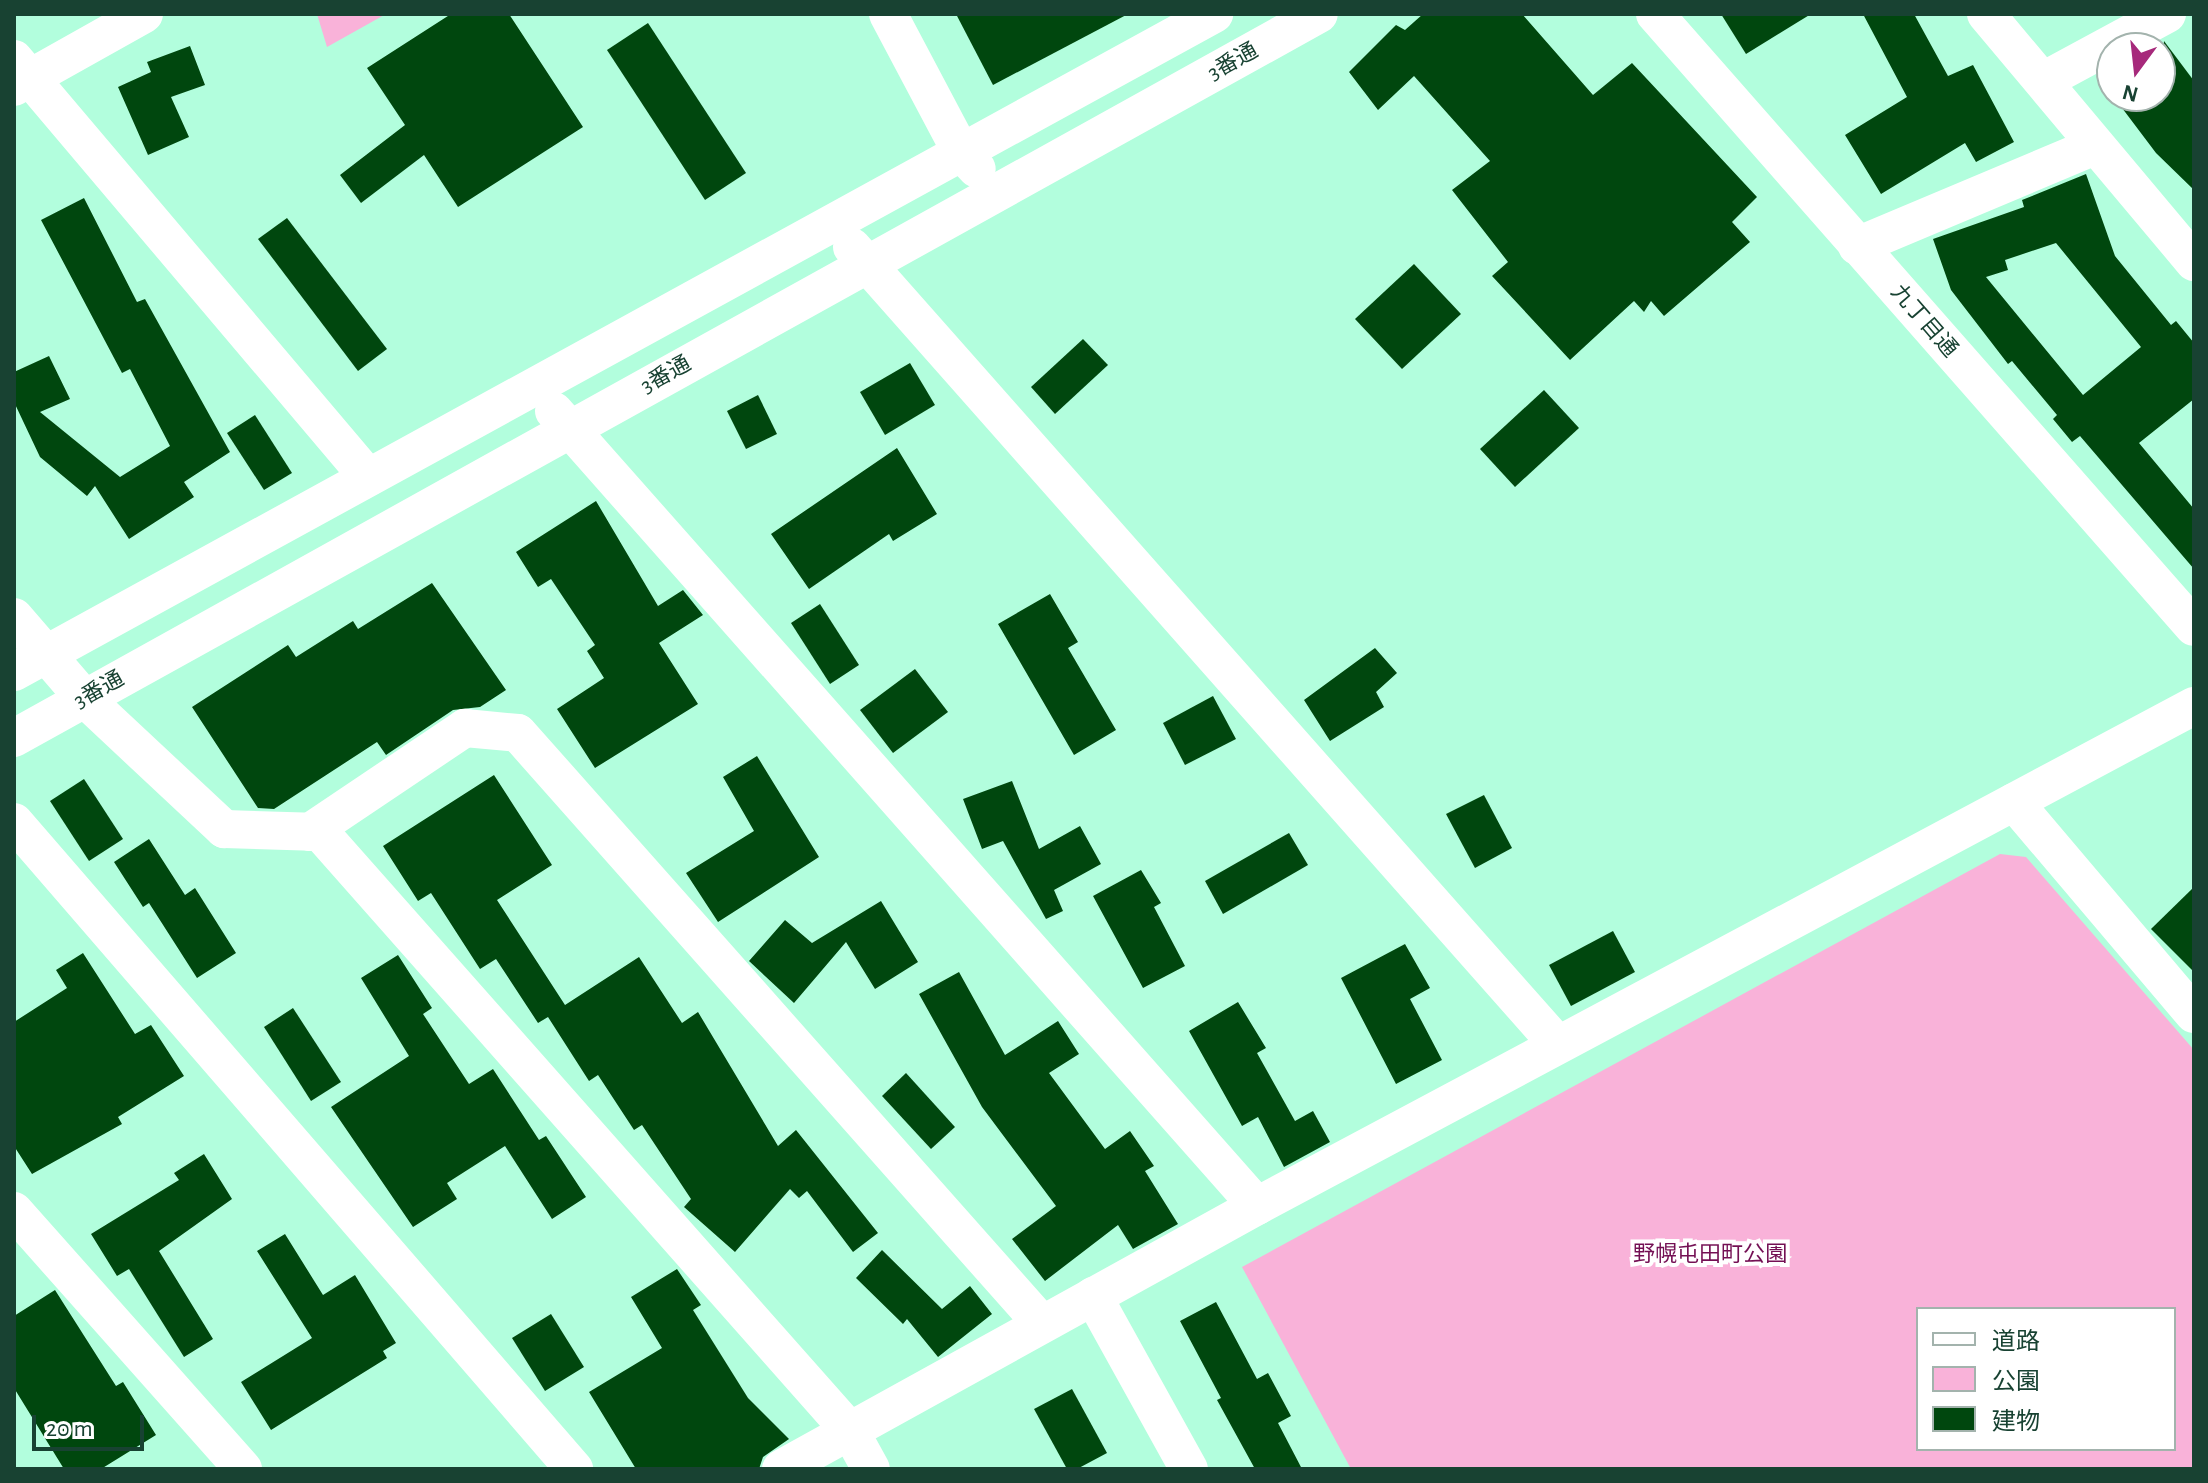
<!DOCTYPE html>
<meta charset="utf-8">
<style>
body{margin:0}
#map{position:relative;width:2208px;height:1483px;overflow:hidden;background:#b2fedd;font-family:"Alegreya Sans","Noto Sans JP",sans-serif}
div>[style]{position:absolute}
.green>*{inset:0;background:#f9b2d9}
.building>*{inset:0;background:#00470e}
.minor>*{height:38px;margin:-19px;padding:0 19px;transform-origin:19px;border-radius:19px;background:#fff}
span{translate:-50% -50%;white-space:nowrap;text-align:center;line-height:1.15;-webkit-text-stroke:8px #fff;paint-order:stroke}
.street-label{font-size:22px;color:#184232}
.park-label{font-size:22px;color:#741054}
.frame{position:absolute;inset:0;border:16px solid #184232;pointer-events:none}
.legend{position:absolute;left:1916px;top:1307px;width:260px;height:144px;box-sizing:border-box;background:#fff;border:2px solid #a3b3ad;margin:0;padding:10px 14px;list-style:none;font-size:24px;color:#184232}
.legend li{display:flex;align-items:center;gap:16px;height:40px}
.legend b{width:40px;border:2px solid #a3b3ad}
.north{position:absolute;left:2096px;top:32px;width:80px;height:80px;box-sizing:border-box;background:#fff;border:2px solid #a3b3ad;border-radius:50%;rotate:195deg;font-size:22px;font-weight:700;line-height:32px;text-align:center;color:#184232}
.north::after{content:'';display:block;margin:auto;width:28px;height:36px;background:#a6297b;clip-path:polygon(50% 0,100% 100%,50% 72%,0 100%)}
.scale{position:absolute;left:32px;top:1415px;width:112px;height:36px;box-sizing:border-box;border:4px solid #184232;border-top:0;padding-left:10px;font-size:24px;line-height:28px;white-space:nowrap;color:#184232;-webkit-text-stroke:6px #fff;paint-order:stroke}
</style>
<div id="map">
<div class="green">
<div style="clip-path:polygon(317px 14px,386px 14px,327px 47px)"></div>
<div style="clip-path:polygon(evenodd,2000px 854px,2026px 857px,2194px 1050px,2194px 1469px,1351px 1469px,1242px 1267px,2000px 854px,1918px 1309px,2174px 1309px,2174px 1449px,1918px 1449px,1918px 1309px)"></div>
</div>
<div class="building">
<div style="clip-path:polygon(451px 14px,509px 14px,583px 127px,458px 207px,424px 155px,361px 203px,340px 175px,405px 125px,367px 68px)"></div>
<div style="clip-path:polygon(956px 14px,1128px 14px,993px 85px)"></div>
<div style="clip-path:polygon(1423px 14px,1522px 14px,1593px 95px,1632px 63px,1757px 197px,1732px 222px,1750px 242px,1664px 316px,1651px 301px,1644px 312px,1634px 301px,1570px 360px,1492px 276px,1508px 262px,1452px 190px,1490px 161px,1414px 76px,1378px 110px,1349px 72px,1396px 25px,1405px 30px)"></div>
<div style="clip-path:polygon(1721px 14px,1811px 14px,1746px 54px)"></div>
<div style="clip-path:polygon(1863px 14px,1914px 14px,1948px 76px,1973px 65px,2014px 142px,1976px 162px,1965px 143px,1881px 194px,1845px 135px,1907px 97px)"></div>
<div style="clip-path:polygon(648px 23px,746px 173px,705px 200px,607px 50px)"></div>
<div style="clip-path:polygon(2164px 41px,2194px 81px,2194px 190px,2156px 153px,2113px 96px,2160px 96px)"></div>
<div style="clip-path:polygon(190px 46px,205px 85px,171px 97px,189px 137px,148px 155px,118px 87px,151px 72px,147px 62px)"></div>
<div style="clip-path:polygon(evenodd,2086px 174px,2115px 256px,2171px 325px,2176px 321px,2194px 343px,2194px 399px,2139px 443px,2194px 509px,2194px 569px,2080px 436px,2072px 442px,2053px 419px,2057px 415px,2012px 361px,2008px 364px,1951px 290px,1933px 239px,2024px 207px,2022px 200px,2086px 174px,2056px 243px,2141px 347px,2083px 395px,1986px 277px,2008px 270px,2005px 260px,2056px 243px)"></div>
<div style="clip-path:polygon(84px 198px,137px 302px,145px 299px,230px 452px,184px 482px,194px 497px,129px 539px,95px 486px,87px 496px,40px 457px,14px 402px,14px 372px,49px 356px,70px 399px,40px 412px,120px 477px,170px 446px,130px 369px,122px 373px,41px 220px)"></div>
<div style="clip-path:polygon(287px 218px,387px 349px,358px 371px,258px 239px)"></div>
<div style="clip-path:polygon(1414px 264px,1461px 314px,1402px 369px,1355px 319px)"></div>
<div style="clip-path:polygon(1083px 339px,1108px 365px,1055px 414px,1031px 387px)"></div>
<div style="clip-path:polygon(910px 363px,935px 405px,885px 435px,860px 392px)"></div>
<div style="clip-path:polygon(1544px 390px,1579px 428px,1515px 487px,1480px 449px)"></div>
<div style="clip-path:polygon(758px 395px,777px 434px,746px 449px,727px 411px)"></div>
<div style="clip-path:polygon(255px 415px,292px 473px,264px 490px,227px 433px)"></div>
<div style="clip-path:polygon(897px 448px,937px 514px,893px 541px,889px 534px,809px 589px,771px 534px)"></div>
<div style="clip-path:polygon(596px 501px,658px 606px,683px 590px,703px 615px,659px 643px,698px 704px,595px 768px,557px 709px,604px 678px,587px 651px,595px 645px,551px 579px,538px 587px,516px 552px)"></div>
<div style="clip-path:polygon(432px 583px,506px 690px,480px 707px,453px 710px,386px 755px,377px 742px,274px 809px,258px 808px,192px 707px,288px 645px,296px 657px,353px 621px,358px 629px)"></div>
<div style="clip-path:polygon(1050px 594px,1078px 642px,1068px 648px,1116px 730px,1074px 755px,998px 624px)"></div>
<div style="clip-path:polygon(820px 604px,859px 665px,830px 684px,791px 623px)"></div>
<div style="clip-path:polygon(1375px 648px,1397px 673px,1376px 692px,1384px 707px,1330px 741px,1304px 700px)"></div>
<div style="clip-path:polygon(915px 669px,948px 712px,893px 753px,860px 710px)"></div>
<div style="clip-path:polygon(1213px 696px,1236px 739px,1185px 765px,1163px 723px)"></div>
<div style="clip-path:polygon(757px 756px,819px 857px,718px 922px,686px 873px,754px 831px,723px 777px)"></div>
<div style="clip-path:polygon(494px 775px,552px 865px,497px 900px,565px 1005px,639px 957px,682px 1023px,698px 1012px,778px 1146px,796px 1130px,878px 1233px,853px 1252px,807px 1191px,799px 1198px,790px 1189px,735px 1252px,684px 1207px,691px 1199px,642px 1125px,634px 1130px,598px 1075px,589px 1081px,548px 1017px,538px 1023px,496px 959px,480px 969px,431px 893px,418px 901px,383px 846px)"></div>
<div style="clip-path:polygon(84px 779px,123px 839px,89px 861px,50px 801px)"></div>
<div style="clip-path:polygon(1012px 781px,1039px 849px,1080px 826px,1101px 864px,1054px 890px,1063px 911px,1046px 919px,1003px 841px,982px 849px,963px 799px)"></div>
<div style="clip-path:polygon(1484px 795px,1512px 848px,1475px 868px,1446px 814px)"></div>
<div style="clip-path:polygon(1289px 833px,1308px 865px,1223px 914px,1205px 881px)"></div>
<div style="clip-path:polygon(149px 839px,185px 895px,195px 888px,236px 953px,197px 978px,149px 903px,143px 907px,114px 862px)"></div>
<div style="clip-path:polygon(1141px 870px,1161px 903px,1154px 907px,1185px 966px,1143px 988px,1093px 896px)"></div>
<div style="clip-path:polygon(2194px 887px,2194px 972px,2151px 929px)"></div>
<div style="clip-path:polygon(881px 901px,918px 962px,875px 989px,846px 942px,794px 1003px,749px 961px,785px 920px,812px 943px)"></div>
<div style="clip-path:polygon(1613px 931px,1635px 972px,1571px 1006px,1549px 965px)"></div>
<div style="clip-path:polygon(1405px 944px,1430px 988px,1410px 999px,1442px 1060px,1396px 1084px,1341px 978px)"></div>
<div style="clip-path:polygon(83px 953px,135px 1034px,151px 1025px,184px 1076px,118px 1117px,122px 1124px,32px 1174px,14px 1146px,14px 1022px,67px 988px,56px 970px)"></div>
<div style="clip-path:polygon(398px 955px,432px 1008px,423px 1014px,469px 1084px,493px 1069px,539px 1140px,546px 1136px,586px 1197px,552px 1219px,505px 1146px,447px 1183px,457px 1199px,413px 1227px,331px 1107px,409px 1056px,361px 978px)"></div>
<div style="clip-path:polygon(959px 972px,1005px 1055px,1058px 1021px,1079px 1054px,1049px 1073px,1105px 1149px,1130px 1131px,1154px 1166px,1145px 1171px,1178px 1224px,1133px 1249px,1118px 1225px,1045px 1281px,1012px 1239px,1056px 1206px,982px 1107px,919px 994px)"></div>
<div style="clip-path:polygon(1238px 1002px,1266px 1048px,1257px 1053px,1295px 1121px,1313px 1111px,1330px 1142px,1284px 1167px,1258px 1117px,1242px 1126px,1189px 1031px)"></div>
<div style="clip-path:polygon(293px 1008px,341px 1082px,311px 1101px,264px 1027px)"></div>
<div style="clip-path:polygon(906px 1073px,955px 1127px,931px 1149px,882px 1096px)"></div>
<div style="clip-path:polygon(204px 1154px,232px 1199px,159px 1251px,213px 1339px,184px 1357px,129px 1269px,117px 1276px,91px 1234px,179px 1180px,174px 1173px)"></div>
<div style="clip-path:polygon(285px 1234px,323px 1295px,355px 1275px,396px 1343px,383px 1351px,387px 1358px,271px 1430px,241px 1382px,312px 1338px,257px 1251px)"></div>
<div style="clip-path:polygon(882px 1250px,942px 1309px,970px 1286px,992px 1314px,938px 1357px,907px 1319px,903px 1324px,856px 1278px)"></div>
<div style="clip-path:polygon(677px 1269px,701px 1305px,693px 1310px,748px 1398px,789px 1439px,763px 1457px,759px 1469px,636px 1469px,589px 1392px,662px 1348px,631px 1297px)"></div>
<div style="clip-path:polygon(55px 1290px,116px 1386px,123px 1382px,156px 1435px,101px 1469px,64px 1469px,14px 1388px,14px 1316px)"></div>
<div style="clip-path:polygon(1216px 1302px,1257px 1379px,1268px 1373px,1291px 1416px,1278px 1423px,1302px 1469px,1255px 1469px,1217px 1400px,1221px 1398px,1180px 1321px)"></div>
<div style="clip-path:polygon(551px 1314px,584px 1367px,545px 1391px,512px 1338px)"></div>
<div style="clip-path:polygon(1072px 1389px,1107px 1453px,1077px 1469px,1067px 1469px,1034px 1409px)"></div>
</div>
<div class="minor">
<div style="left:888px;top:14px;width:156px;rotate:62.1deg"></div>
<div style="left:961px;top:152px;width:23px;rotate:47deg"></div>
<div style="left:1655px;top:14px;width:816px;rotate:48.68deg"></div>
<div style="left:1986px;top:14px;width:324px;rotate:50deg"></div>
<div style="left:14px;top:59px;width:548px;rotate:49.74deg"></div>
<div style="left:2043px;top:81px;width:141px;rotate:-28.4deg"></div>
<div style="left:14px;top:87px;width:149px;rotate:-29.3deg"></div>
<div style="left:1857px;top:246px;width:256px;rotate:-22.8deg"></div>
<div style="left:852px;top:247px;width:1065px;rotate:48.5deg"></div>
<div style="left:554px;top:411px;width:1061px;rotate:48.51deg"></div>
<div style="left:14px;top:617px;width:107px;rotate:49.2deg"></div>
<div style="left:84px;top:698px;width:192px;rotate:43.1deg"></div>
<div style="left:224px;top:829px;width:96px;rotate:1.8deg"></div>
<div style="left:320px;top:832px;width:800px;rotate:48.5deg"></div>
<div style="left:850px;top:1431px;width:43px;rotate:61.1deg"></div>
<div style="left:14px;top:672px;width:1369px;rotate:-28.74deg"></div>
<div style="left:14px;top:738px;width:1492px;rotate:-29.02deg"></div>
<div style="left:2014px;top:802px;width:278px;rotate:49.7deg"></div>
<div style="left:14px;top:822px;width:856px;rotate:49.12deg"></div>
<div style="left:310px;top:832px;width:187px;rotate:-33.9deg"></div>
<div style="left:465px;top:728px;width:53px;rotate:5.4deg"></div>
<div style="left:518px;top:733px;width:790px;rotate:48.44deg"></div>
<div style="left:14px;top:1211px;width:345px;rotate:48.4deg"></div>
<div style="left:1093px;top:1296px;width:198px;rotate:61deg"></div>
<div style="left:781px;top:1469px;width:544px;rotate:-28.92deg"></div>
<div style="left:1257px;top:1206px;width:1062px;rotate:-28.09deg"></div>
</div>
<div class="street-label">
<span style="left:1233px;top:62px;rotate:-29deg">3番通</span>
<span style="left:1924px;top:321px;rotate:49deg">九丁目通</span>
<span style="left:666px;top:375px;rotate:-29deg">3番通</span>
<span style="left:99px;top:690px;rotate:-29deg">3番通</span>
</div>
<div class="park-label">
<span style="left:1710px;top:1255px">野幌屯田町公園</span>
</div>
<div class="frame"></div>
<ul class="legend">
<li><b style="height:10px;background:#fff"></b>道路</li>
<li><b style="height:22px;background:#f9b2d9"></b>公園</li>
<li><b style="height:22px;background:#00470e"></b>建物</li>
</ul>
<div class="north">N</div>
<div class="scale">20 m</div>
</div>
